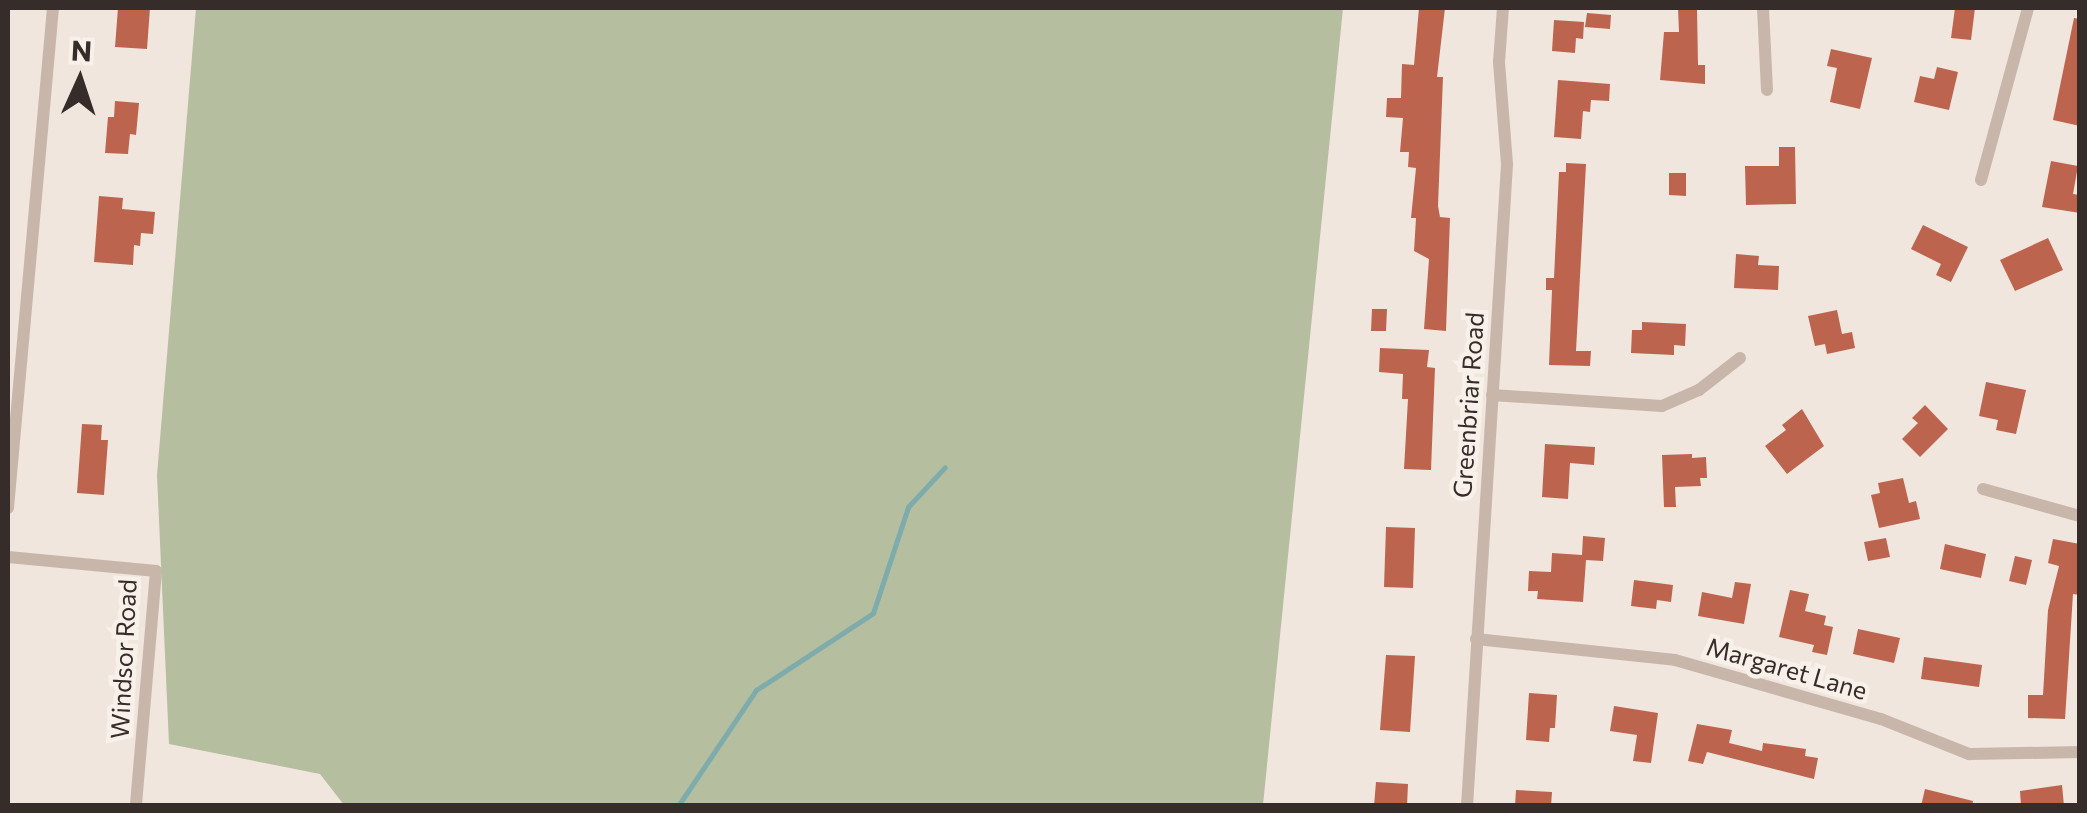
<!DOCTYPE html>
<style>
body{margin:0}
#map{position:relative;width:2087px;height:813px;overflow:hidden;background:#f0e6dd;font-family:Commissioner,sans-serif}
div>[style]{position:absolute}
.green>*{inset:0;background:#b5be9e}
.stream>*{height:5px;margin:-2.5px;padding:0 2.5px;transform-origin:2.5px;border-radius:2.5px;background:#7eabab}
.building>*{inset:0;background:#bd644e}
.minor>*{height:12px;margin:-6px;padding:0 6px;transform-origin:6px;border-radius:6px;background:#c8b6aa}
span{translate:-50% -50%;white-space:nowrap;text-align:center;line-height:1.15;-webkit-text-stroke:9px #f8f1e9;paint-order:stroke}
.street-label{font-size:25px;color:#362c29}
.frame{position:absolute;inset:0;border:10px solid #362c29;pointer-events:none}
.north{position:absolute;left:30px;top:30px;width:100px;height:100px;-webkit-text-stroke:8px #f8f1e9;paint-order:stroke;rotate:3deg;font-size:28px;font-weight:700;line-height:40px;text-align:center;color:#362c29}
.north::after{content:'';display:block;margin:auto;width:35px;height:45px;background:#362c29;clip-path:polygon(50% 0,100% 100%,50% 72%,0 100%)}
</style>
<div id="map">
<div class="green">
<div style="clip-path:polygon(196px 8px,1343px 8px,1263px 805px,344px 805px,320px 774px,169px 744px,157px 475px)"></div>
</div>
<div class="stream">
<div style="left:678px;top:806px;width:140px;rotate:-56.1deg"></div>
<div style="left:756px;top:690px;width:140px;rotate:-33.3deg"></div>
<div style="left:873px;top:613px;width:112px;rotate:-71.7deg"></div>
<div style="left:908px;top:507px;width:54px;rotate:-47.2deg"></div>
</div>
<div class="building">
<div style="clip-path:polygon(118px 8px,150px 8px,147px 49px,115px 47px)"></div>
<div style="clip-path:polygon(1419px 8px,1445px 8px,1437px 77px,1443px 77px,1438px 206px,1440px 217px,1450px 218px,1446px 331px,1424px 329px,1429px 259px,1414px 251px,1416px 218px,1411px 218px,1416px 168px,1408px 167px,1409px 152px,1400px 152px,1403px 118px,1386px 117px,1387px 98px,1401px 98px,1402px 64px,1414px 65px)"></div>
<div style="clip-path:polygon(1678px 8px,1697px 8px,1698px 65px,1705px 65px,1705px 84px,1660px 80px,1664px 32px,1679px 32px)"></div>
<div style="clip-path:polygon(1955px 8px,1975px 8px,1971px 40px,1951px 38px)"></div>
<div style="clip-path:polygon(1587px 13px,1611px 15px,1610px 29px,1585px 27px)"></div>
<div style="clip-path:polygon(2074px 18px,2080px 19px,2080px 126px,2053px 120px)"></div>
<div style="clip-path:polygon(1554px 20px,1584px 22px,1583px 39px,1576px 38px,1575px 53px,1552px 51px)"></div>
<div style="clip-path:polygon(1831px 49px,1872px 58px,1860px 109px,1830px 102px,1837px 68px,1827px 66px)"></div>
<div style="clip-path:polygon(1937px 67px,1958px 72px,1949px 110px,1914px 102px,1920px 76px,1934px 79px)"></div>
<div style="clip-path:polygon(1558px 80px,1610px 84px,1609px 101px,1591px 100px,1590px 112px,1583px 111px,1581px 139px,1554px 137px)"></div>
<div style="clip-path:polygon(115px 101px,139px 103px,136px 135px,130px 134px,128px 154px,105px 153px,108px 117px,114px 117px)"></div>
<div style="clip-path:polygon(1779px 147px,1795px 147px,1796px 204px,1746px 205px,1745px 166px,1779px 166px)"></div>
<div style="clip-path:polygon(2051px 161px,2078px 166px,2073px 194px,2080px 195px,2080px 213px,2042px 207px)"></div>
<div style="clip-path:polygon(1566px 163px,1586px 164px,1576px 351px,1591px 351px,1590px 366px,1549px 365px,1552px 290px,1546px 290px,1546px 278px,1554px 278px,1559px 172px,1566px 172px)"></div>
<div style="clip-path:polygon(1669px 173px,1686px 173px,1686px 196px,1669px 195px)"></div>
<div style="clip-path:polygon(99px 196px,123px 198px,122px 209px,155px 212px,153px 234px,141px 233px,140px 246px,134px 245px,133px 265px,94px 262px)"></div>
<div style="clip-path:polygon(1923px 225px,1968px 247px,1951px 282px,1936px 275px,1941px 264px,1911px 249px)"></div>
<div style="clip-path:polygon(2048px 238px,2063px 270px,2015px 291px,2000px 260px)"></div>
<div style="clip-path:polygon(1736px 254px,1759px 256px,1758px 265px,1779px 266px,1778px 290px,1734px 288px)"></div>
<div style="clip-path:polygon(1372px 309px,1387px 309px,1386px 331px,1371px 331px)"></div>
<div style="clip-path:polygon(1837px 310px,1842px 334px,1852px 332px,1855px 348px,1827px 354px,1825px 344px,1815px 346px,1808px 316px)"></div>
<div style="clip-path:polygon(1642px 322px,1686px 324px,1685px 346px,1674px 345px,1674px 355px,1631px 353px,1632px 330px,1642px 330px)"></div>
<div style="clip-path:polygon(1380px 348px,1429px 350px,1427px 367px,1435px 368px,1431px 470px,1404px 469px,1408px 399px,1402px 399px,1403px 374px,1379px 372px)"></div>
<div style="clip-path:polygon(1986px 382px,2026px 390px,2016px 434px,1996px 430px,1998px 420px,1979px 416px)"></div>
<div style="clip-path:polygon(1925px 405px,1948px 429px,1920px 457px,1902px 439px,1918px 423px,1912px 418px)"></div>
<div style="clip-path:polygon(1802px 409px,1824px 446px,1787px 474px,1765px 446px,1786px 430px,1782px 425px)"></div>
<div style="clip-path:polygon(82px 424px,102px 425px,101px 440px,108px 440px,104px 495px,77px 493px)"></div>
<div style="clip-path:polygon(1545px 444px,1595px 447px,1594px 465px,1570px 463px,1568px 499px,1542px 497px)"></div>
<div style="clip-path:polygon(1692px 454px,1692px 458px,1706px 457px,1707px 478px,1700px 478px,1701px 486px,1675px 487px,1676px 507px,1664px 507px,1662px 455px)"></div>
<div style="clip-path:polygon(1903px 478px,1909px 503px,1916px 501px,1920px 519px,1879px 528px,1871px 495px,1880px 493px,1878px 483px)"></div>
<div style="clip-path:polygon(1386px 527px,1415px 528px,1413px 588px,1384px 587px)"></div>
<div style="clip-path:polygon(1583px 536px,1605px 538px,1603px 561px,1586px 560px,1583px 602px,1537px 599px,1538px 591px,1528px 591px,1529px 571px,1551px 572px,1552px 553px,1582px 555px)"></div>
<div style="clip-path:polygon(1886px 538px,1890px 557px,1868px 561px,1864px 542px)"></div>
<div style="clip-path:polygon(2053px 539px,2080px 544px,2080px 595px,2073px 594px,2065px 719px,2028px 718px,2028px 695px,2043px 695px,2048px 610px,2059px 566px,2048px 563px)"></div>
<div style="clip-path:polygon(1945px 544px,1986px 554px,1981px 578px,1940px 569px)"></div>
<div style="clip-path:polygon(2015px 556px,2032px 560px,2026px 585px,2009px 581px)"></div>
<div style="clip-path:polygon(1634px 580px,1673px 585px,1671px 602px,1657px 600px,1656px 609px,1631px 606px)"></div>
<div style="clip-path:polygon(1735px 582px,1751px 584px,1744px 624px,1698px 616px,1702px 592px,1732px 598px)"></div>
<div style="clip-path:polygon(1790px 590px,1809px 594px,1805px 611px,1826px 616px,1824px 625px,1833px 627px,1827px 655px,1812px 652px,1814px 645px,1779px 637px)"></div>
<div style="clip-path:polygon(1858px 629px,1900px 638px,1894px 663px,1853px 654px)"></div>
<div style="clip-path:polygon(1386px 655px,1415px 656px,1410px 732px,1380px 730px)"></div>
<div style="clip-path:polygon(1924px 657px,1982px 665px,1979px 687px,1921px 679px)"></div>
<div style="clip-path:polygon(1529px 693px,1557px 695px,1555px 728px,1550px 728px,1549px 742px,1526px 740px)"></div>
<div style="clip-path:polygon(1614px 706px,1658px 713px,1651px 763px,1633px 761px,1637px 735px,1610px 731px)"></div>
<div style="clip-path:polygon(1697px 724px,1732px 730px,1729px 743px,1762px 751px,1763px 743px,1806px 749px,1805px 756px,1818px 758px,1814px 779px,1707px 752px,1703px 764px,1688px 761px)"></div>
<div style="clip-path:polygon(1376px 782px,1408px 784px,1407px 806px,1374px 806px)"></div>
<div style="clip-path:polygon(2062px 785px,2064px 806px,2021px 806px,2020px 791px)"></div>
<div style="clip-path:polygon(1925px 789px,1973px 801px,1972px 806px,1921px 806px)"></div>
<div style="clip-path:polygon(1516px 790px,1552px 792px,1551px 806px,1515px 806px)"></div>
</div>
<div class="minor">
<div style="left:1763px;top:8px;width:82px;rotate:87.2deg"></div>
<div style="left:1981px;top:180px;width:178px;rotate:-74.7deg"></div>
<div style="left:1492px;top:395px;width:170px;rotate:3.7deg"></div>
<div style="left:1662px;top:406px;width:40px;rotate:-23.4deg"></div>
<div style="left:1699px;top:390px;width:52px;rotate:-38deg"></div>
<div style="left:1983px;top:489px;width:101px;rotate:15.6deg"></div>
<div style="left:8px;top:508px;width:502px;rotate:-84.86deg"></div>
<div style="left:8px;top:557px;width:149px;rotate:5.4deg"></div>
<div style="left:156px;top:571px;width:236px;rotate:94.9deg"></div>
<div style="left:1476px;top:639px;width:200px;rotate:6deg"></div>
<div style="left:1675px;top:660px;width:214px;rotate:16deg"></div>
<div style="left:1881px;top:719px;width:95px;rotate:21.7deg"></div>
<div style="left:1969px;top:754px;width:111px;rotate:-1deg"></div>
<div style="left:1467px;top:806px;width:643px;rotate:-86.43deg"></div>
<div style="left:1507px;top:164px;width:102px;rotate:-94.5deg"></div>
<div style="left:1499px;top:62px;width:54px;rotate:-85.8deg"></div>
</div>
<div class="street-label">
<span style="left:1468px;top:405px;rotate:-86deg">Greenbriar Road</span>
<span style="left:123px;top:659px;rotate:-87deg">Windsor Road</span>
<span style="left:1787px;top:668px;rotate:16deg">Margaret Lane</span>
</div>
<div class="frame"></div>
<div class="north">N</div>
</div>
